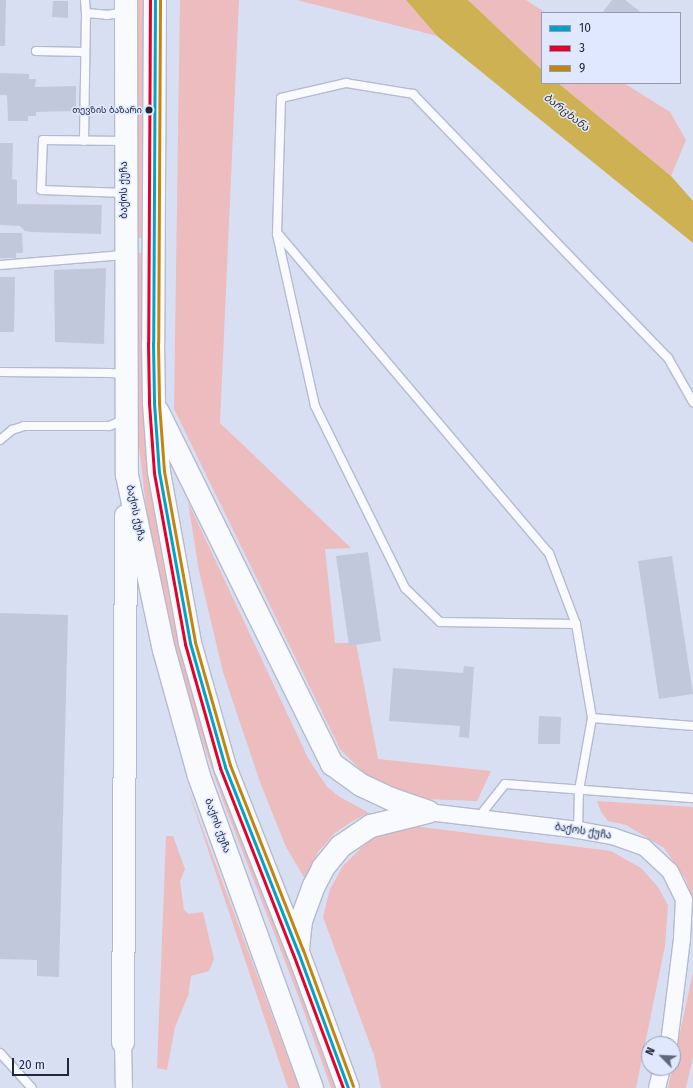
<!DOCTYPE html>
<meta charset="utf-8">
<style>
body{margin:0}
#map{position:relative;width:693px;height:1088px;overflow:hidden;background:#d8dff2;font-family:"Fira Sans","Noto Sans Georgian",sans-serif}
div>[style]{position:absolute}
.green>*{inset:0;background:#ecbcbe}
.water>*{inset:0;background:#ceb153}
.building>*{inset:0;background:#c1c8dc}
.roads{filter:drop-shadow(1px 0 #b4bbce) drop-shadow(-1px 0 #b4bbce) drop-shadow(0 1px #b4bbce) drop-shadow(0 -1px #b4bbce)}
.lane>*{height:8px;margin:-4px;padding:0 4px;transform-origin:4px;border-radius:4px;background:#f9fafd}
.street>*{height:16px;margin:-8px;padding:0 8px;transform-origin:8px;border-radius:8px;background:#f9fafd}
.secondary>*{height:22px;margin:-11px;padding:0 11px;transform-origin:11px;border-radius:11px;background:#f9fafd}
.bus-1>*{height:3px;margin:-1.5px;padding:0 1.5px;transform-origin:1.5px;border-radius:1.5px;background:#02a3c7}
.bus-2>*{height:3px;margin:-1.5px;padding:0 1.5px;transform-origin:1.5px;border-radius:1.5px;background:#e4002b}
.bus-3>*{height:3px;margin:-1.5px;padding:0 1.5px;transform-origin:1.5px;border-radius:1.5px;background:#c2860f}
.dots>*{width:11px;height:11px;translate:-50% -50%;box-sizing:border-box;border:2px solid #dfe8fe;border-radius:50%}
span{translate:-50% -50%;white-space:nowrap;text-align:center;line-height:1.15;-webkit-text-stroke:3px #dfe8fe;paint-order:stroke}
.bus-label{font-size:9px;color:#21283d}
.right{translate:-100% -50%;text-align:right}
.street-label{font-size:10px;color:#21283d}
.water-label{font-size:11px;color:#352d19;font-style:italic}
.legend{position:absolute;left:541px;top:12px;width:140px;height:72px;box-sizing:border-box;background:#dfe8fe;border:1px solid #939bb1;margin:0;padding:5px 7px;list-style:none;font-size:12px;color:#21283d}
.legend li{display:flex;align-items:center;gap:8px;height:20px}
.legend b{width:20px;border:1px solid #939bb1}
.north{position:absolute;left:641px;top:1036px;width:40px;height:40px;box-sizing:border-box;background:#dfe8fe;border:1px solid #939bb1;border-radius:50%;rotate:294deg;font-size:11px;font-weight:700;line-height:16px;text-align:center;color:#21283d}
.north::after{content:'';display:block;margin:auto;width:14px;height:18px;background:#61687c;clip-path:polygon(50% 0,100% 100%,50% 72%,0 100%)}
.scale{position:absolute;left:12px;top:1058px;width:57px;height:18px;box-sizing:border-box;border:2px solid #21283d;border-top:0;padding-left:5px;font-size:12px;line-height:14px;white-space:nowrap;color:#21283d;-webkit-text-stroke:3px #dfe8fe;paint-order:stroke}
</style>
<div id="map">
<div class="green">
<div style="clip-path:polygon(138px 0,144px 0,143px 238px,137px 238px)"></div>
<div style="clip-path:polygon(180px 0,239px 0,220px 423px,351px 548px,325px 549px,335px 643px,356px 643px,378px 759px,491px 771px,477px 801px,422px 799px,370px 779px,340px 749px,174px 409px)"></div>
<div style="clip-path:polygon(297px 0,406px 0,437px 36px)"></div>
<div style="clip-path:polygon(468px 0,526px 0,546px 13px,542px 13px,542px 70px)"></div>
<div style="clip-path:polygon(558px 83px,624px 83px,670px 112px,686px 140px,671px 176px)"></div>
<div style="clip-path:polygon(136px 253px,142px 253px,142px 372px,144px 413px,151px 471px,163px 565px,189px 677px,338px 1088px,331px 1088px,299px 998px,223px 801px,188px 699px,158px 581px,145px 498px,136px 418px)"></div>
<div style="clip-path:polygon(188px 502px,308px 758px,327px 787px,340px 797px,371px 814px,364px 815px,351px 822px,335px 833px,318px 852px,305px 879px,286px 847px,260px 782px,223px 672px,199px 571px)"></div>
<div style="clip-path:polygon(186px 784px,299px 1088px,288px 1088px)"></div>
<div style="clip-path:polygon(597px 801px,693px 807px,693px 902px,686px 880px,664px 848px,626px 825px,608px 821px,601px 812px)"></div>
<div style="clip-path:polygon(406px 825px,611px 851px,641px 868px,658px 887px,668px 905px,665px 946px,636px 1088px,381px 1088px,374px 1055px,323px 917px,330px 889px,343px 866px,362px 847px,387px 828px)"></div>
<div style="clip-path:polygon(166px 836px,173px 836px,185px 869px,180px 881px,184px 910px,189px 914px,203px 912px,214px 959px,209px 971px,191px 976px,188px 996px,175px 1027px,167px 1070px,157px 1068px)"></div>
<div style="clip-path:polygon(693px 972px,693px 1057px,686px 1088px,668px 1088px)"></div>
</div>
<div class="water">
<div style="clip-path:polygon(406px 0,468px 0,542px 70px,542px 83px,558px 83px,671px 176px,693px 201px,693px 243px,437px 36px)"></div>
</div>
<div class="building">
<div style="clip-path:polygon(0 0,6px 0,5px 46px,0 46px)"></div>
<div style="clip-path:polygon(612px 0,625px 0,642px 13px,602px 13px)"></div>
<div style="clip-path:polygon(53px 1px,68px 1px,68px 18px,52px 17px)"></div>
<div style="clip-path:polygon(0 73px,29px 74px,29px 79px,36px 79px,35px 87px,76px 86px,76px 111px,36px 112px,36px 116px,28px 116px,28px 121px,8px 121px,7px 95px,0 95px)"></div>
<div style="clip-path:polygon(0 143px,13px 143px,12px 179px,17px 180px,17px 204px,102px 205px,101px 234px,32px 232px,25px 231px,20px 226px,0 225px)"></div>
<div style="clip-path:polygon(0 233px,22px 233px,23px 253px,16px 253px,16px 258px,0 258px)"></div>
<div style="clip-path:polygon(106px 268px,104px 344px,55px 342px,54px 270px)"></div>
<div style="clip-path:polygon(0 277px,15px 277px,14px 332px,0 332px)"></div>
<div style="clip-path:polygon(368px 552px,381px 641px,349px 646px,336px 556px)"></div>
<div style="clip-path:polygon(672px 556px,693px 694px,659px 699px,638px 561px)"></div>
<div style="clip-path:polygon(0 613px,68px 615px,59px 977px,37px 976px,37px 960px,0 959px)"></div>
<div style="clip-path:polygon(464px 666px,474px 667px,469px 738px,459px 737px,460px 726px,389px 721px,393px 668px,463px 673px)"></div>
<div style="clip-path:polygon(539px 716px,561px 717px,560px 744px,538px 744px)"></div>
</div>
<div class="roads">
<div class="lane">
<div style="left:85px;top:0;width:13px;rotate:86deg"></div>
<div style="left:36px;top:51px;width:49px;rotate:1.2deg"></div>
<div style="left:84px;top:141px;width:128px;rotate:-89.1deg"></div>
<div style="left:86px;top:13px;width:21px;rotate:5deg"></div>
<div style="left:107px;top:15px;width:19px;rotate:-9deg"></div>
<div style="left:125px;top:193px;width:84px;rotate:-178deg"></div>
<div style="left:41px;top:190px;width:50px;rotate:-87.7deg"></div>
<div style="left:43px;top:140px;width:82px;rotate:0.7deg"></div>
<div style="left:279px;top:235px;width:417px;rotate:49.7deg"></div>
<div style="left:549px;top:553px;width:76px;rotate:69.2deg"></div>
<div style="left:576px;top:624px;width:95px;rotate:80.3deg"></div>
<div style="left:592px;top:718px;width:73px;rotate:100.2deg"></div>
<div style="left:579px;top:790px;width:40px;rotate:91.4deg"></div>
<div style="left:0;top:265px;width:112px;rotate:-4.6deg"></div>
<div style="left:112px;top:256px;width:13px;rotate:-9deg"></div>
<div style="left:0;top:372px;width:110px;rotate:0.5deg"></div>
<div style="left:110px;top:373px;width:15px;rotate:4deg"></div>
<div style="left:0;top:440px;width:16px;rotate:-40deg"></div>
<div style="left:12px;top:430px;width:13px;rotate:-18deg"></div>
<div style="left:24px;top:426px;width:85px"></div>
<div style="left:109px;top:426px;width:18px;rotate:-22deg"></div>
<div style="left:576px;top:624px;width:136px;rotate:-179.2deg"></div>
<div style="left:440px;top:622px;width:49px;rotate:-135.8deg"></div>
<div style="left:405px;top:588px;width:203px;rotate:-116.3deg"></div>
<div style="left:315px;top:406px;width:176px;rotate:-102.5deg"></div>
<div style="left:277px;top:234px;width:136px;rotate:-88.3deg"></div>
<div style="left:281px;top:98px;width:67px;rotate:-13deg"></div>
<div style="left:346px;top:83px;width:68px;rotate:9.3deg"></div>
<div style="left:413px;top:94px;width:367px;rotate:46deg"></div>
<div style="left:668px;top:358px;width:51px;rotate:60.4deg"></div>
<div style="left:592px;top:718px;width:101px;rotate:4.5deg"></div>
<div style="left:478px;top:818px;width:43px;rotate:-51.5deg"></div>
<div style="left:505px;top:784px;width:189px;rotate:4.3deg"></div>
<div style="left:0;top:1053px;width:47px;rotate:47.6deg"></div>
</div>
<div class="street">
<div style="left:428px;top:812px;width:151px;rotate:6.8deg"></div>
<div style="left:578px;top:830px;width:35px;rotate:10deg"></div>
<div style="left:612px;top:836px;width:34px;rotate:19deg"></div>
<div style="left:644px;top:847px;width:35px;rotate:43deg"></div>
<div style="left:670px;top:871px;width:32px;rotate:64deg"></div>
<div style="left:684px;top:900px;width:39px;rotate:93deg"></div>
<div style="left:682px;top:939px;width:106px;rotate:97.1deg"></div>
<div style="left:123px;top:1042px;width:46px;rotate:88.8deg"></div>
<div style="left:657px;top:1088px;width:21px;rotate:-76deg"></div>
</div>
<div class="secondary">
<div style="left:126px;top:0;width:475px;rotate:89.9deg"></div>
<div style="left:127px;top:475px;width:179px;rotate:78.1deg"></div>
<div style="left:164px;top:650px;width:131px;rotate:74.5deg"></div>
<div style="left:199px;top:776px;width:332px;rotate:70.1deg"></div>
<div style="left:155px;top:0;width:343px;rotate:90.3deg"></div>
<div style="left:153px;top:343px;width:60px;rotate:89deg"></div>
<div style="left:154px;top:403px;width:69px;rotate:85.9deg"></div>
<div style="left:159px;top:472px;width:174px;rotate:79.7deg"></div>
<div style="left:190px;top:643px;width:129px;rotate:74.2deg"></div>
<div style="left:225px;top:767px;width:199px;rotate:68.5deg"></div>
<div style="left:298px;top:952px;width:145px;rotate:69.8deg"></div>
<div style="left:158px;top:412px;width:393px;rotate:63.7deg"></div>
<div style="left:332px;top:764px;width:36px;rotate:36deg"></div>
<div style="left:361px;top:785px;width:33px;rotate:25deg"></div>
<div style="left:391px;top:799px;width:39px;rotate:19deg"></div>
<div style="left:298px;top:949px;width:28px;rotate:-84deg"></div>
<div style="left:301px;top:921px;width:37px;rotate:-70deg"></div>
<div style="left:314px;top:886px;width:20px;rotate:-63deg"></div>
<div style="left:323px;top:868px;width:28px;rotate:-51deg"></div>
<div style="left:341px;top:846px;width:36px;rotate:-34deg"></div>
<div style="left:371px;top:826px;width:59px;rotate:-13.8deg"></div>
<div style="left:123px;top:1042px;width:526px;rotate:-89.67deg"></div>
</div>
</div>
<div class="bus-1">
<div style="left:155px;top:0;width:343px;rotate:90.3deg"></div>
<div style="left:153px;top:343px;width:60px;rotate:89deg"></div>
<div style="left:154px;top:403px;width:69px;rotate:85.9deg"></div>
<div style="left:159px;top:472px;width:174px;rotate:79.7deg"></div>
<div style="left:190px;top:643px;width:129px;rotate:74.2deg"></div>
<div style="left:225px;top:767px;width:199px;rotate:68.5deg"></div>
<div style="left:298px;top:952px;width:145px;rotate:69.8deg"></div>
</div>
<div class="bus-2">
<div style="left:150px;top:0;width:343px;rotate:90.3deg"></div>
<div style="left:148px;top:343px;width:60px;rotate:89deg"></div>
<div style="left:149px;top:403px;width:70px;rotate:85.9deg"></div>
<div style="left:154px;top:473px;width:174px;rotate:79.7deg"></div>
<div style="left:185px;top:644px;width:129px;rotate:74.2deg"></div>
<div style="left:220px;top:768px;width:200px;rotate:68.6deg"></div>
<div style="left:293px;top:954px;width:143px;rotate:69.5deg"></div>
</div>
<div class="bus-3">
<div style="left:160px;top:0;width:343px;rotate:90.3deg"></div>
<div style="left:158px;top:343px;width:60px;rotate:89deg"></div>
<div style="left:159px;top:403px;width:68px;rotate:85.8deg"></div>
<div style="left:164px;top:471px;width:174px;rotate:79.7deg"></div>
<div style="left:195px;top:642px;width:128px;rotate:74.1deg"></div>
<div style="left:230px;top:765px;width:199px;rotate:68.5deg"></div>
<div style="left:303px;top:950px;width:145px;rotate:69.8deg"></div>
</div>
<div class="dots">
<div style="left:149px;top:110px;background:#21283d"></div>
</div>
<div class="bus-label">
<span class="right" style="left:142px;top:110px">თევზის ბაზარი</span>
</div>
<div class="street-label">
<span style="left:125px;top:190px;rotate:-90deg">ბაქოს ქუჩა</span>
<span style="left:135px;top:513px;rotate:78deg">ბაქოს ქუჩა</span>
<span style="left:217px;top:826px;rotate:70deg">ბაქოს ქუჩა</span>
<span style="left:583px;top:832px;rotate:9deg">ბაქოს ქუჩა</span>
</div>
<div class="water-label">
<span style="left:566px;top:113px;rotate:38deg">ბარცხანა</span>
</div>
<ul class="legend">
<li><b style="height:5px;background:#02a3c7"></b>10</li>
<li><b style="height:5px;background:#e4002b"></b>3</li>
<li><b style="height:5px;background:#c2860f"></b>9</li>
</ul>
<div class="north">N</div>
<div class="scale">20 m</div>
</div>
